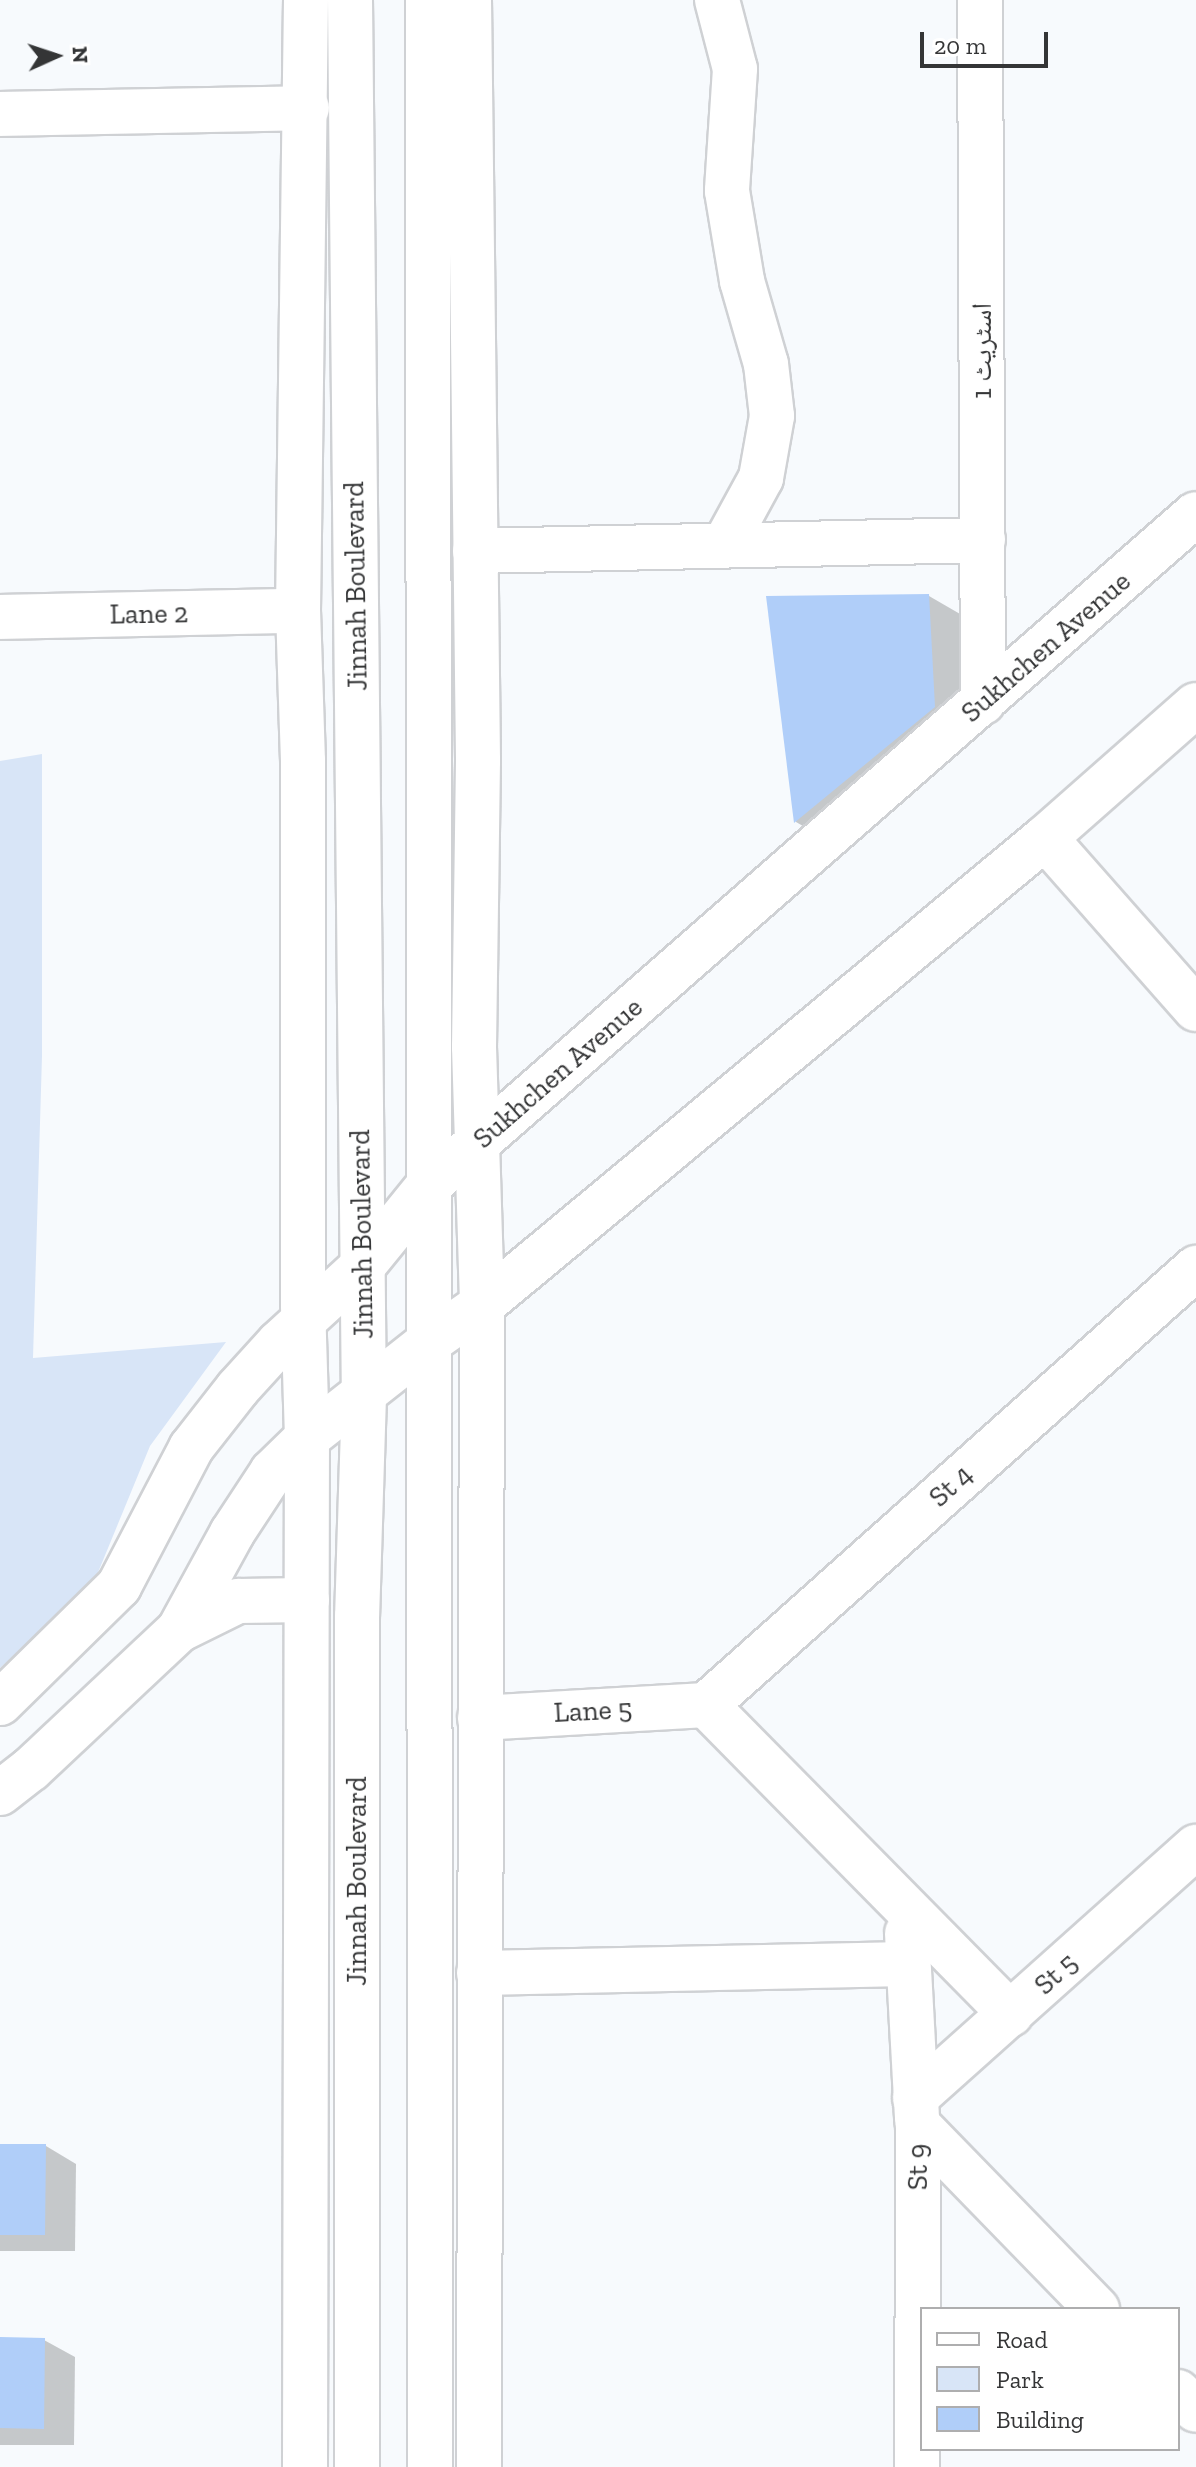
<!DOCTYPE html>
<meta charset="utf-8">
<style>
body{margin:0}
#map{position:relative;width:1196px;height:2467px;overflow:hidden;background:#f7fafd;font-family:"Zilla Slab","Noto Naskh Arabic",serif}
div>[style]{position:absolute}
.green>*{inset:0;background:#d8e5f7}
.shadow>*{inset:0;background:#0003}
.building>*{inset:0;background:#b0cef9}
.roads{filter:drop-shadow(2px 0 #cfd1d4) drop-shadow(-2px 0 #cfd1d4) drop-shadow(0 2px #cfd1d4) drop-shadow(0 -2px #cfd1d4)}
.minor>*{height:44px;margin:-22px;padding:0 22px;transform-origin:22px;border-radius:22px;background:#fff}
span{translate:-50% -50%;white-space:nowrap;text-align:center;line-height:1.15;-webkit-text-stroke:7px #fff;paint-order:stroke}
.street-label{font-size:28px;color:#343536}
.legend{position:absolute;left:920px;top:2307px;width:260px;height:144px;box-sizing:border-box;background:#fff;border:2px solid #aeaeaf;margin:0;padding:10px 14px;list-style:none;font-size:24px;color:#343536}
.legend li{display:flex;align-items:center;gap:16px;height:40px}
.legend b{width:40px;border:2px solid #aeaeaf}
.north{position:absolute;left:16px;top:16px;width:80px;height:80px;-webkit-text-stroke:6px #fff;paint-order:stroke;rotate:87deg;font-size:22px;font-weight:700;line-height:32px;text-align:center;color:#343536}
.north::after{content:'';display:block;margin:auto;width:28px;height:36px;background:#343536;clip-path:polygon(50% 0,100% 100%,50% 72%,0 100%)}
.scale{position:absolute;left:920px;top:32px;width:128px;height:36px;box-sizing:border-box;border:4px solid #343536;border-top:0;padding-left:10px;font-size:24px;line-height:28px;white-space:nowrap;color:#343536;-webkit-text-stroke:6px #fff;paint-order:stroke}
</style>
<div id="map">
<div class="green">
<div style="clip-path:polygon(42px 754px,42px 1056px,33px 1358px,226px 1342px,150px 1446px,92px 1587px,0 1668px,0 761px)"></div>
</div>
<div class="shadow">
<div style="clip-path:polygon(929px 596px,967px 618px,973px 730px,834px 844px,796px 822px,768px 598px)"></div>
<div style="clip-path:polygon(0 2146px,46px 2146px,76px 2164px,75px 2251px,0 2251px)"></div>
<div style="clip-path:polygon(0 2339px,44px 2340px,75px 2357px,74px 2445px,0 2445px)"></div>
</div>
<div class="building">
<div style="clip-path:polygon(929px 594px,935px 707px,794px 823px,766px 596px)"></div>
<div style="clip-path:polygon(0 2144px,46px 2144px,45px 2235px,0 2235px)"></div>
<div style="clip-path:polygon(0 2337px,45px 2338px,44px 2429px,0 2428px)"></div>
</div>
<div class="roads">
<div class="minor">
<div style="left:350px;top:0;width:1396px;rotate:89.43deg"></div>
<div style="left:364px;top:1396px;width:220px;rotate:91.8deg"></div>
<div style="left:357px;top:1616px;width:851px;rotate:90deg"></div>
<div style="left:428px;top:0;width:2467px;rotate:89.95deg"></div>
<div style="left:469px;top:0;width:761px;rotate:89.32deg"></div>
<div style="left:478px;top:761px;width:286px;rotate:90.8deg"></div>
<div style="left:474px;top:1047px;width:258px;rotate:88.2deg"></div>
<div style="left:482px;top:1305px;width:1162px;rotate:90.15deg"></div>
<div style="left:717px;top:0;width:71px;rotate:75.4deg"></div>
<div style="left:735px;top:69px;width:122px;rotate:93.8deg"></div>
<div style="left:727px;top:191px;width:91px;rotate:80.5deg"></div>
<div style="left:742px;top:281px;width:86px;rotate:73.9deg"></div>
<div style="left:766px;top:364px;width:52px;rotate:83.4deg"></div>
<div style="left:772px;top:416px;width:63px;rotate:100.1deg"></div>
<div style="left:761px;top:478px;width:77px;rotate:118.6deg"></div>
<div style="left:980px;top:0;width:702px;rotate:89.76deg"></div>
<div style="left:0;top:114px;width:307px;rotate:-1.1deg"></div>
<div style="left:475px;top:551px;width:508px;rotate:-1.24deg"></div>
<div style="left:0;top:617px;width:298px;rotate:-1.2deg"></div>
<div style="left:1045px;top:838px;width:228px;rotate:48.6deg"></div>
<div style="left:179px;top:1630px;width:66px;rotate:-26.2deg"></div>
<div style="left:238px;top:1601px;width:69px;rotate:-0.8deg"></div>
<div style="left:0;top:1703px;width:167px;rotate:-44.5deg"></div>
<div style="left:119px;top:1586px;width:156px;rotate:-62.4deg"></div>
<div style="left:191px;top:1448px;width:76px;rotate:-51.9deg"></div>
<div style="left:238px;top:1388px;width:61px;rotate:-47.7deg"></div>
<div style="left:279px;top:1343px;width:114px;rotate:-42.5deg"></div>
<div style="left:363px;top:1266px;width:103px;rotate:-50.9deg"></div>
<div style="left:428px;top:1186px;width:1020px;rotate:-41.19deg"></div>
<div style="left:706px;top:1705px;width:657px;rotate:-41.73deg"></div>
<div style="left:706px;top:1705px;width:434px;rotate:45.4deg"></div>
<div style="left:480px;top:1718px;width:226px;rotate:-3.3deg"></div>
<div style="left:0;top:1793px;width:39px;rotate:-38deg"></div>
<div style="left:31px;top:1769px;width:203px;rotate:-43.2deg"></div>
<div style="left:179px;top:1630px;width:111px;rotate:-61.3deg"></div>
<div style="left:232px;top:1533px;width:73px;rotate:-56.7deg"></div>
<div style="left:272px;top:1472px;width:49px;rotate:-44.2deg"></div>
<div style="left:307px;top:1438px;width:155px;rotate:-38.2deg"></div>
<div style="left:429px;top:1342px;width:65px;rotate:-34.9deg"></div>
<div style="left:482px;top:1305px;width:731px;rotate:-39.68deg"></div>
<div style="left:1045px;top:838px;width:201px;rotate:-41.4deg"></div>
<div style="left:907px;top:1933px;width:187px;rotate:86.9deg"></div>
<div style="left:479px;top:1973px;width:429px;rotate:-1.2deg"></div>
<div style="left:915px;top:2098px;width:377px;rotate:-41.8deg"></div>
<div style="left:1178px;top:2392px;width:25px;rotate:45deg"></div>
<div style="left:305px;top:2467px;width:1029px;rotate:-89.89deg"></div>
<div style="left:307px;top:1438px;width:132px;rotate:-91.7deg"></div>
<div style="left:303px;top:1306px;width:545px;rotate:-90deg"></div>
<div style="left:303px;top:761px;width:150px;rotate:-91.9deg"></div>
<div style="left:298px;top:611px;width:611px;rotate:-89.25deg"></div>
<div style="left:917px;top:2467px;width:342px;rotate:-89.8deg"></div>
<div style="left:918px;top:2125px;width:257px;rotate:45.8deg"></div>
</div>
</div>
<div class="street-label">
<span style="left:982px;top:351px;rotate:-90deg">اسٹریٹ 1</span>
<span style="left:356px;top:586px;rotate:-91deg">Jinnah Boulevard</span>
<span style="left:149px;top:614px;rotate:-1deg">Lane 2</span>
<span style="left:1046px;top:647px;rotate:-41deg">Sukhchen Avenue</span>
<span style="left:558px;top:1073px;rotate:-41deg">Sukhchen Avenue</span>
<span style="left:362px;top:1234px;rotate:-91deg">Jinnah Boulevard</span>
<span style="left:951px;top:1486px;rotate:-42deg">St 4</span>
<span style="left:593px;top:1711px;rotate:-3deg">Lane 5</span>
<span style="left:357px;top:1881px;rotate:-90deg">Jinnah Boulevard</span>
<span style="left:1056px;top:1974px;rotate:-42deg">St 5</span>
<span style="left:918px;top:2167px;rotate:-90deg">St 9</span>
</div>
<ul class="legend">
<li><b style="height:10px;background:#fff"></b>Road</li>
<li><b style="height:22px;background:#d8e5f7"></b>Park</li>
<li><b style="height:22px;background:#b0cef9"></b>Building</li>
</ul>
<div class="north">N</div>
<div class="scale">20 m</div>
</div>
